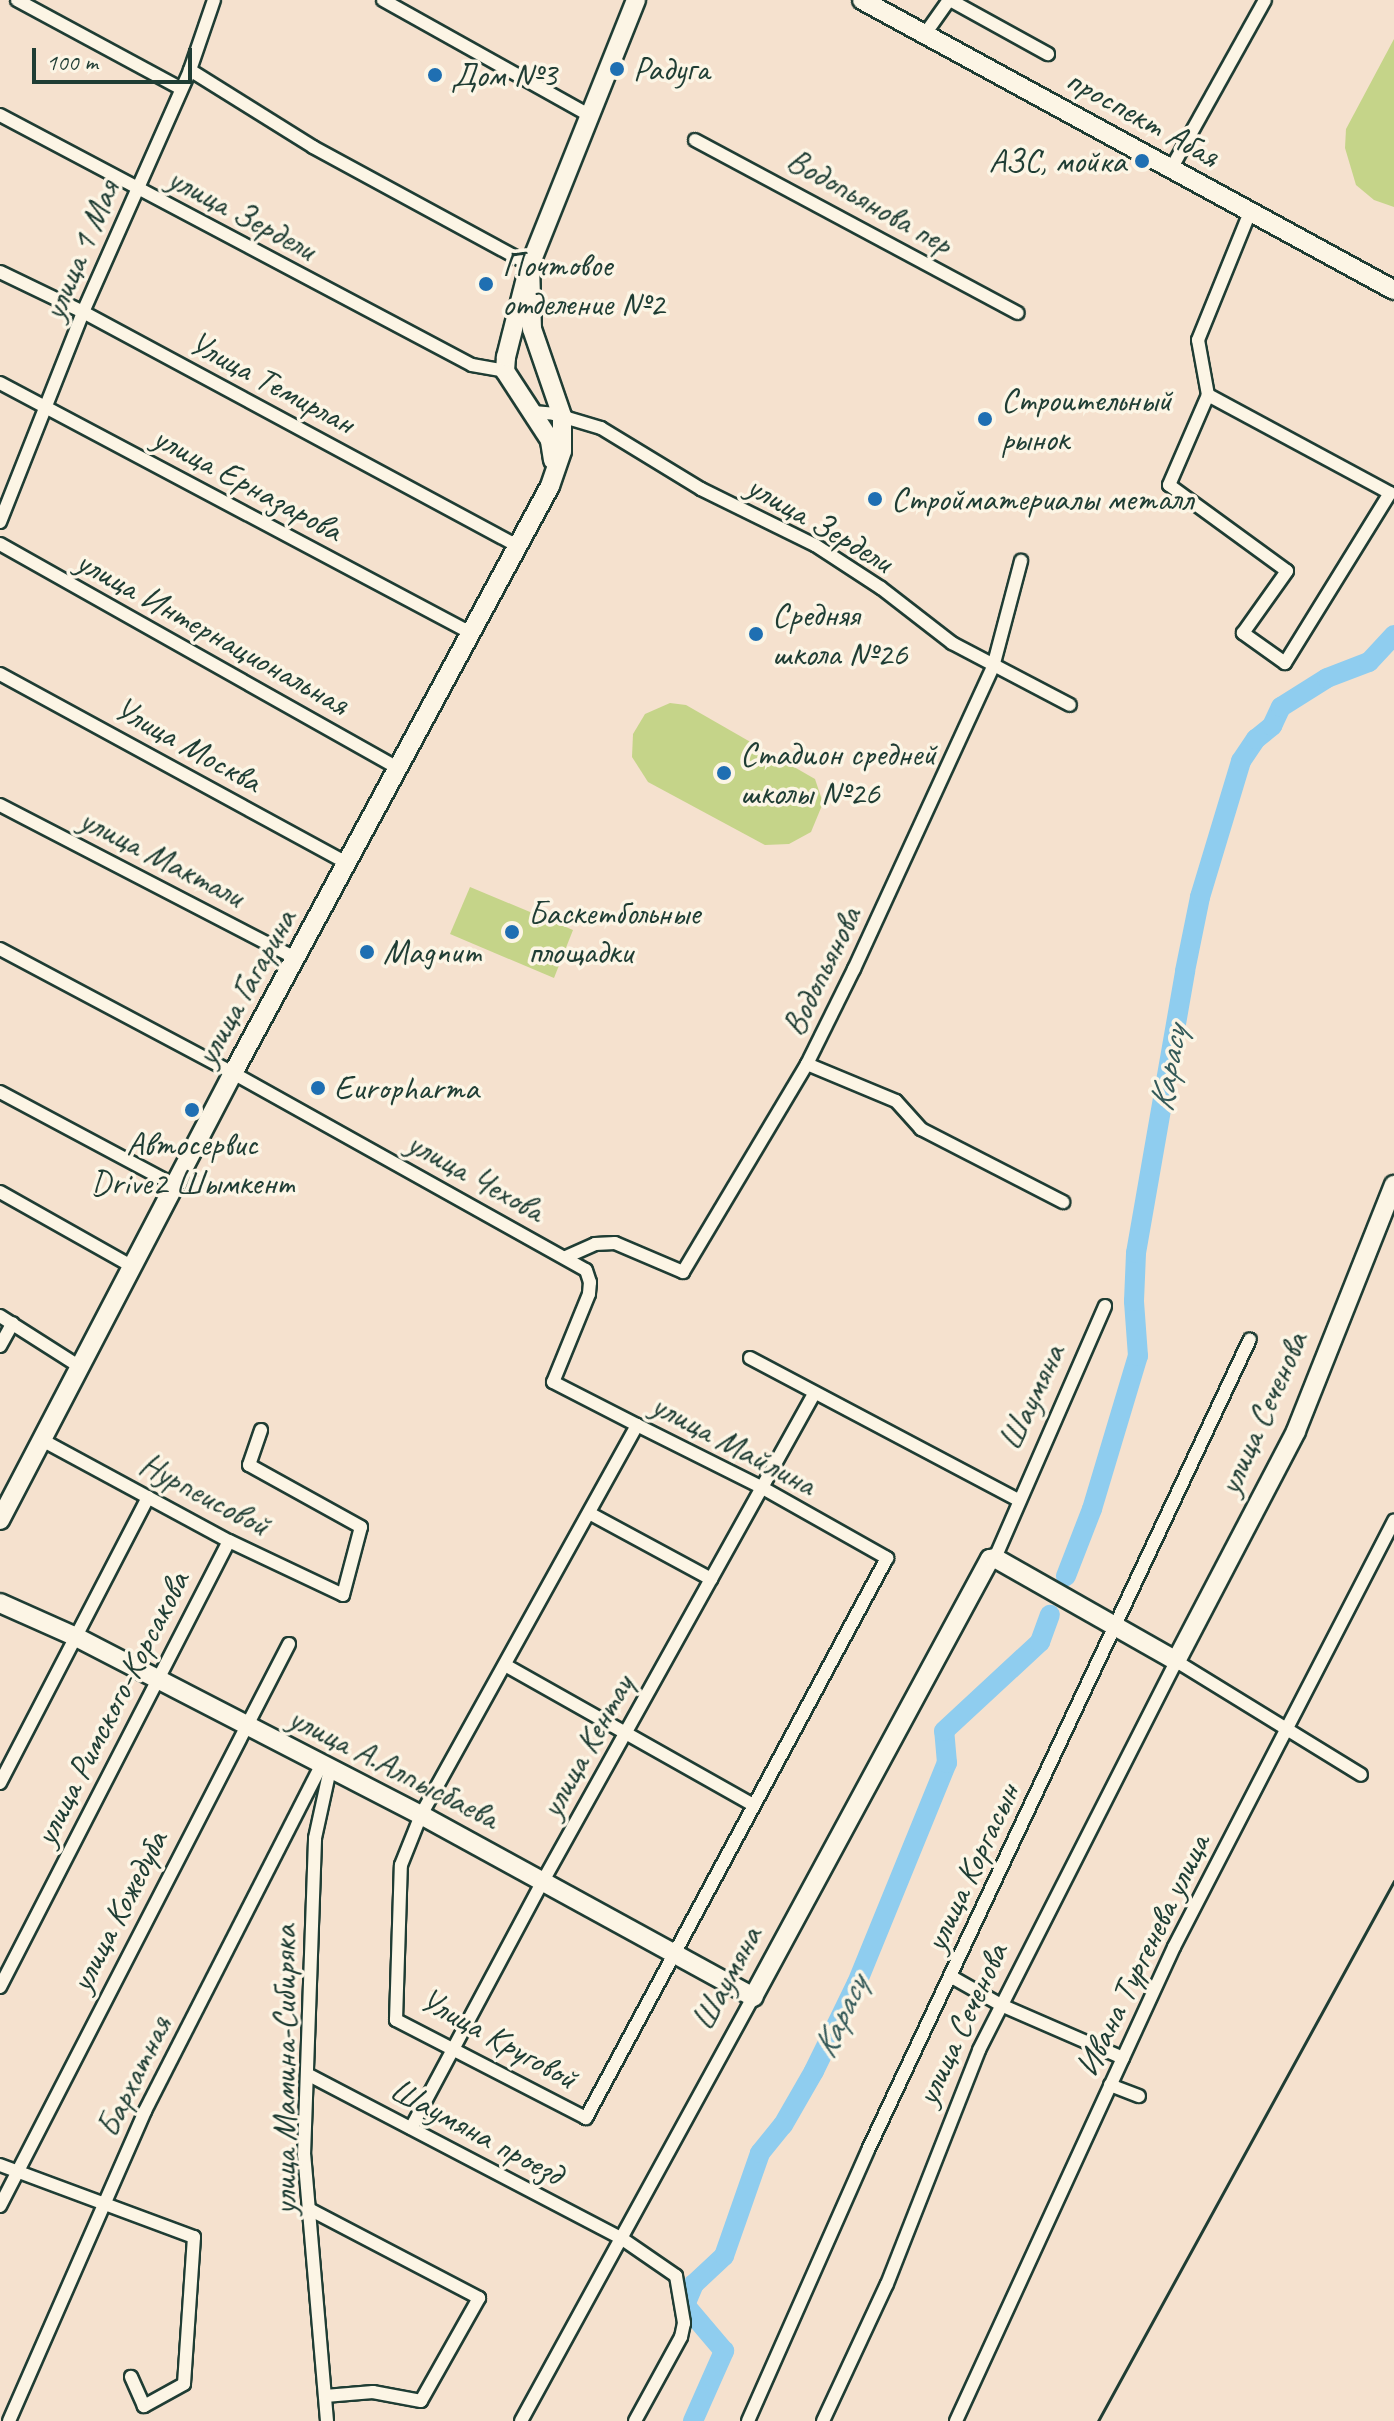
<!DOCTYPE html>
<meta charset="utf-8">
<style>
body{margin:0}
#map{position:relative;width:1394px;height:2421px;overflow:hidden;background:#f5e1ce;font-family:Caveat,sans-serif}
div>[style]{position:absolute}
.green>*{inset:0;background:#c5d489}
.river>*{height:20px;margin:-10px;padding:0 10px;transform-origin:10px;border-radius:10px;background:#8fcdef}
.roads{filter:drop-shadow(2px 0 #1f3d34) drop-shadow(-2px 0 #1f3d34) drop-shadow(0 2px #1f3d34) drop-shadow(0 -2px #1f3d34)}
.street>*{height:12px;margin:-6px;padding:0 6px;transform-origin:6px;border-radius:6px;background:#fcf5e5}
.secondary>*{height:18px;margin:-9px;padding:0 9px;transform-origin:9px;border-radius:9px;background:#fcf5e5}
.rail>*{height:3px;margin:-1.5px;padding:0 1.5px;transform-origin:1.5px;border-radius:1.5px;background:#1f3d34}
.dots>*{width:22px;height:22px;translate:-50% -50%;box-sizing:border-box;border:4px solid #fcf5e5;border-radius:50%}
span{translate:-50% -50%;white-space:nowrap;text-align:center;line-height:1.15;-webkit-text-stroke:7px #fcf5e5;paint-order:stroke}
.poi-label{font-size:34px;color:#1f3d34}
.left{translate:0 -50%;text-align:left}
.right{translate:-100% -50%;text-align:right}
.street-label{font-size:34px;color:#1f3d34}
.water-label{font-size:36px;color:#355a59;font-style:italic}
.scale{position:absolute;left:32px;top:48px;width:160px;height:36px;box-sizing:border-box;border:4px solid #1f3d34;border-top:0;padding-left:10px;font-size:24px;line-height:28px;white-space:nowrap;color:#1f3d34;-webkit-text-stroke:6px #fcf5e5;paint-order:stroke}
</style>
<div id="map">
<div class="green">
<div style="clip-path:polygon(1394px 39px,1394px 207px,1374px 200px,1356px 185px,1345px 148px,1346px 129px)"></div>
<div style="clip-path:polygon(670px 703px,686px 705px,815px 779px,823px 803px,811px 832px,789px 844px,765px 845px,648px 782px,632px 757px,633px 734px,645px 714px)"></div>
<div style="clip-path:polygon(470px 887px,573px 930px,554px 978px,450px 934px)"></div>
</div>
<div class="river">
<div style="left:1066px;top:1576px;width:72px;rotate:-68.8deg"></div>
<div style="left:1092px;top:1509px;width:160px;rotate:-73.3deg"></div>
<div style="left:1138px;top:1356px;width:55px;rotate:-94.2deg"></div>
<div style="left:1134px;top:1301px;width:48px;rotate:-87.6deg"></div>
<div style="left:1136px;top:1253px;width:286px;rotate:-80.1deg"></div>
<div style="left:1185px;top:971px;width:76px;rotate:-78.5deg"></div>
<div style="left:1200px;top:897px;width:142px;rotate:-73.2deg"></div>
<div style="left:1241px;top:761px;width:27px;rotate:-56deg"></div>
<div style="left:1256px;top:739px;width:21px;rotate:-39deg"></div>
<div style="left:1272px;top:726px;width:21px;rotate:-65deg"></div>
<div style="left:1281px;top:707px;width:54px;rotate:-32.2deg"></div>
<div style="left:1327px;top:678px;width:45px;rotate:-20.9deg"></div>
<div style="left:1369px;top:662px;width:37px;rotate:-47deg"></div>
<div style="left:693px;top:2421px;width:77px;rotate:-66.1deg"></div>
<div style="left:724px;top:2351px;width:60px;rotate:-130.3deg"></div>
<div style="left:685px;top:2305px;width:23px;rotate:-67deg"></div>
<div style="left:694px;top:2284px;width:41px;rotate:-43deg"></div>
<div style="left:724px;top:2256px;width:109px;rotate:-70.7deg"></div>
<div style="left:760px;top:2153px;width:36px;rotate:-51deg"></div>
<div style="left:783px;top:2125px;width:62px;rotate:-60.1deg"></div>
<div style="left:814px;top:2071px;width:98px;rotate:-64deg"></div>
<div style="left:857px;top:1983px;width:238px;rotate:-67.8deg"></div>
<div style="left:947px;top:1763px;width:32px;rotate:-95deg"></div>
<div style="left:944px;top:1731px;width:131px;rotate:-42.8deg"></div>
<div style="left:1040px;top:1642px;width:29px;rotate:-70deg"></div>
</div>
<div class="roads">
<div class="street">
<div style="left:17px;top:0;width:185px;rotate:28.4deg"></div>
<div style="left:383px;top:0;width:236px;rotate:29.2deg"></div>
<div style="left:950px;top:0;width:112px;rotate:28.9deg"></div>
<div style="left:925px;top:34px;width:42px;rotate:-54.8deg"></div>
<div style="left:190px;top:70px;width:145px;rotate:32deg"></div>
<div style="left:313px;top:147px;width:247px;rotate:28.5deg"></div>
<div style="left:0;top:115px;width:534px;rotate:27.91deg"></div>
<div style="left:472px;top:365px;width:34px;rotate:10deg"></div>
<div style="left:695px;top:140px;width:366px;rotate:28.2deg"></div>
<div style="left:1171px;top:169px;width:193px;rotate:-60.9deg"></div>
<div style="left:0;top:272px;width:92px;rotate:25.7deg"></div>
<div style="left:83px;top:312px;width:491px;rotate:28.3deg"></div>
<div style="left:0;top:383px;width:531px;rotate:27.96deg"></div>
<div style="left:1208px;top:395px;width:207px;rotate:28.3deg"></div>
<div style="left:1390px;top:493px;width:200px;rotate:121.7deg"></div>
<div style="left:1285px;top:663px;width:52px;rotate:-144.5deg"></div>
<div style="left:1243px;top:633px;width:76px;rotate:-54.6deg"></div>
<div style="left:1287px;top:571px;width:146px;rotate:-143.9deg"></div>
<div style="left:1169px;top:485px;width:98px;rotate:-66.6deg"></div>
<div style="left:1208px;top:395px;width:56px;rotate:-100.3deg"></div>
<div style="left:1198px;top:340px;width:138px;rotate:-67.9deg"></div>
<div style="left:533px;top:412px;width:21px;rotate:5deg"></div>
<div style="left:554px;top:414px;width:49px;rotate:16.6deg"></div>
<div style="left:601px;top:428px;width:117px;rotate:31.4deg"></div>
<div style="left:701px;top:489px;width:127px;rotate:26.2deg"></div>
<div style="left:815px;top:545px;width:79px;rotate:33.1deg"></div>
<div style="left:881px;top:588px;width:90px;rotate:37.8deg"></div>
<div style="left:952px;top:643px;width:133px;rotate:27.7deg"></div>
<div style="left:0;top:522px;width:226px;rotate:-68.4deg"></div>
<div style="left:83px;top:312px;width:265px;rotate:-66.1deg"></div>
<div style="left:190px;top:70px;width:74px;rotate:-71.1deg"></div>
<div style="left:0;top:544px;width:458px;rotate:29.4deg"></div>
<div style="left:0;top:674px;width:396px;rotate:28.6deg"></div>
<div style="left:0;top:805px;width:335px;rotate:27.4deg"></div>
<div style="left:0;top:949px;width:264px;rotate:28deg"></div>
<div style="left:233px;top:1073px;width:404px;rotate:29.2deg"></div>
<div style="left:586px;top:1270px;width:13px;rotate:72deg"></div>
<div style="left:590px;top:1282px;width:12px;rotate:95deg"></div>
<div style="left:589px;top:1294px;width:95px;rotate:112.2deg"></div>
<div style="left:553px;top:1382px;width:94px;rotate:27.1deg"></div>
<div style="left:637px;top:1425px;width:139px;rotate:26.6deg"></div>
<div style="left:761px;top:1487px;width:145px;rotate:29.4deg"></div>
<div style="left:887px;top:1558px;width:636px;rotate:118.26deg"></div>
<div style="left:586px;top:2118px;width:214px;rotate:-152.7deg"></div>
<div style="left:396px;top:2020px;width:155px;rotate:-88.2deg"></div>
<div style="left:401px;top:1865px;width:54px;rotate:-68.2deg"></div>
<div style="left:421px;top:1815px;width:446px;rotate:-61deg"></div>
<div style="left:807px;top:1064px;width:96px;rotate:22.6deg"></div>
<div style="left:896px;top:1101px;width:38px;rotate:48deg"></div>
<div style="left:921px;top:1129px;width:160px;rotate:27.2deg"></div>
<div style="left:0;top:1092px;width:200px;rotate:28.1deg"></div>
<div style="left:0;top:1192px;width:153px;rotate:29.4deg"></div>
<div style="left:566px;top:1257px;width:32px;rotate:-24deg"></div>
<div style="left:595px;top:1244px;width:20px;rotate:-3deg"></div>
<div style="left:615px;top:1243px;width:74px;rotate:23.1deg"></div>
<div style="left:683px;top:1272px;width:242px;rotate:-59.2deg"></div>
<div style="left:807px;top:1064px;width:106px;rotate:-63.7deg"></div>
<div style="left:854px;top:969px;width:332px;rotate:-65.3deg"></div>
<div style="left:993px;top:667px;width:110px;rotate:-75.2deg"></div>
<div style="left:0;top:1316px;width:95px;rotate:32.5deg"></div>
<div style="left:0;top:1346px;width:26px;rotate:-61deg"></div>
<div style="left:750px;top:1358px;width:303px;rotate:27.9deg"></div>
<div style="left:42px;top:1440px;width:213px;rotate:28.4deg"></div>
<div style="left:229px;top:1541px;width:126px;rotate:25.3deg"></div>
<div style="left:343px;top:1595px;width:70px;rotate:-75.2deg"></div>
<div style="left:361px;top:1527px;width:128px;rotate:-151deg"></div>
<div style="left:249px;top:1465px;width:37px;rotate:-71deg"></div>
<div style="left:589px;top:1513px;width:139px;rotate:28.4deg"></div>
<div style="left:995px;top:1558px;width:275px;rotate:-66.4deg"></div>
<div style="left:505px;top:1665px;width:285px;rotate:29.4deg"></div>
<div style="left:0;top:1783px;width:322px;rotate:-62.6deg"></div>
<div style="left:950px;top:1976px;width:59px;rotate:29.6deg"></div>
<div style="left:1001px;top:2005px;width:133px;rotate:23.5deg"></div>
<div style="left:0;top:1987px;width:501px;rotate:-62.82deg"></div>
<div style="left:307px;top:2074px;width:354px;rotate:27.6deg"></div>
<div style="left:621px;top:2238px;width:67px;rotate:34.6deg"></div>
<div style="left:676px;top:2276px;width:48px;rotate:80.3deg"></div>
<div style="left:684px;top:2323px;width:14px;rotate:102deg"></div>
<div style="left:681px;top:2337px;width:96px;rotate:118.7deg"></div>
<div style="left:1110px;top:2085px;width:31px;rotate:21deg"></div>
<div style="left:411px;top:2128px;width:280px;rotate:-61.9deg"></div>
<div style="left:543px;top:1881px;width:557px;rotate:-60.91deg"></div>
<div style="left:0;top:2165px;width:207px;rotate:20.4deg"></div>
<div style="left:194px;top:2237px;width:147px;rotate:93.9deg"></div>
<div style="left:184px;top:2384px;width:46px;rotate:151.2deg"></div>
<div style="left:144px;top:2406px;width:32px;rotate:-114deg"></div>
<div style="left:0;top:2206px;width:632px;rotate:-62.79deg"></div>
<div style="left:309px;top:2209px;width:192px;rotate:27.6deg"></div>
<div style="left:479px;top:2298px;width:118px;rotate:119.4deg"></div>
<div style="left:421px;top:2401px;width:49px;rotate:-169.4deg"></div>
<div style="left:373px;top:2392px;width:48px;rotate:175.2deg"></div>
<div style="left:9px;top:2421px;width:339px;rotate:-66.3deg"></div>
<div style="left:145px;top:2111px;width:390px;rotate:-63deg"></div>
<div style="left:327px;top:2421px;width:267px;rotate:-94.9deg"></div>
<div style="left:304px;top:2155px;width:317px;rotate:-88deg"></div>
<div style="left:315px;top:1838px;width:71px;rotate:-77.7deg"></div>
<div style="left:521px;top:2421px;width:483px;rotate:-61.3deg"></div>
<div style="left:748px;top:2421px;width:296px;rotate:-66.1deg"></div>
<div style="left:868px;top:2150px;width:896px;rotate:-64.78deg"></div>
<div style="left:823px;top:2421px;width:151px;rotate:-65deg"></div>
<div style="left:887px;top:2284px;width:251px;rotate:-68.5deg"></div>
<div style="left:979px;top:2050px;width:436px;rotate:-63.1deg"></div>
<div style="left:1176px;top:1661px;width:217px;rotate:31.6deg"></div>
<div style="left:956px;top:2421px;width:522px;rotate:-65.3deg"></div>
<div style="left:1174px;top:1947px;width:480px;rotate:-62.7deg"></div>
</div>
<div class="secondary">
<div style="left:862px;top:0;width:606px;rotate:28.6deg"></div>
<div style="left:553px;top:460px;width:20px;rotate:-99deg"></div>
<div style="left:550px;top:440px;width:82px;rotate:-123.1deg"></div>
<div style="left:505px;top:371px;width:14px;rotate:-86deg"></div>
<div style="left:506px;top:357px;width:90px;rotate:-75.8deg"></div>
<div style="left:528px;top:270px;width:291px;rotate:-68.2deg"></div>
<div style="left:0;top:1520px;width:504px;rotate:-62.47deg"></div>
<div style="left:233px;top:1073px;width:667px;rotate:-61.63deg"></div>
<div style="left:550px;top:486px;width:37px;rotate:-71deg"></div>
<div style="left:562px;top:451px;width:35px;rotate:-90deg"></div>
<div style="left:562px;top:416px;width:92px;rotate:-109deg"></div>
<div style="left:532px;top:329px;width:64px;rotate:-91.8deg"></div>
<div style="left:0;top:1603px;width:81px;rotate:24deg"></div>
<div style="left:74px;top:1636px;width:390px;rotate:27.3deg"></div>
<div style="left:421px;top:1815px;width:379px;rotate:28.7deg"></div>
<div style="left:753px;top:1997px;width:498px;rotate:-61.6deg"></div>
<div style="left:990px;top:1559px;width:5px;rotate:-11deg"></div>
<div style="left:995px;top:1558px;width:208px;rotate:29.6deg"></div>
<div style="left:1176px;top:1661px;width:259px;rotate:-62.4deg"></div>
<div style="left:1296px;top:1431px;width:265px;rotate:-68.3deg"></div>
</div>
</div>
<div class="rail">
<div style="left:1098px;top:2421px;width:616px;rotate:-61.27deg"></div>
</div>
<div class="dots">
<div style="left:617px;top:69px;background:#1f6fb2"></div>
<div style="left:435px;top:75px;background:#1f6fb2"></div>
<div style="left:1142px;top:161px;background:#1f6fb2"></div>
<div style="left:486px;top:284px;background:#1f6fb2"></div>
<div style="left:985px;top:419px;background:#1f6fb2"></div>
<div style="left:875px;top:499px;background:#1f6fb2"></div>
<div style="left:756px;top:634px;background:#1f6fb2"></div>
<div style="left:724px;top:773px;background:#1f6fb2"></div>
<div style="left:512px;top:932px;background:#1f6fb2"></div>
<div style="left:367px;top:952px;background:#1f6fb2"></div>
<div style="left:318px;top:1088px;background:#1f6fb2"></div>
<div style="left:192px;top:1110px;background:#1f6fb2"></div>
</div>
<div class="poi-label">
<span class="left" style="left:633px;top:69px">Радуга</span>
<span class="left" style="left:451px;top:75px">Дом №3</span>
<span class="right" style="left:1126px;top:161px">АЗС, мойка</span>
<span class="left" style="left:502px;top:284px">Почтовое<br>отделение №2</span>
<span class="left" style="left:1001px;top:419px">Строительный<br>рынок</span>
<span class="left" style="left:891px;top:499px">Стройматериалы металл</span>
<span class="left" style="left:772px;top:634px">Средняя<br>школа №26</span>
<span class="left" style="left:740px;top:773px">Стадион средней<br>школы №26</span>
<span class="left" style="left:528px;top:932px">Баскетбольные<br>площадки</span>
<span class="left" style="left:383px;top:952px">Magnum</span>
<span class="left" style="left:334px;top:1088px">Europharma</span>
<span style="left:192px;top:1163px">Автосервис<br>Drive2 Шымкент</span>
</div>
<div class="street-label">
<span style="left:1143px;top:117px;rotate:29deg">проспект Абая</span>
<span style="left:870px;top:201px;rotate:29deg">Водопьянова пер</span>
<span style="left:242px;top:213px;rotate:28deg">улица Зердели</span>
<span style="left:80px;top:250px;rotate:-67deg">улица 1 Мая</span>
<span style="left:272px;top:382px;rotate:28deg">Улица Темирлан</span>
<span style="left:248px;top:483px;rotate:28deg">улица Ерназарова</span>
<span style="left:820px;top:523px;rotate:30deg">улица Зердели</span>
<span style="left:213px;top:632px;rotate:29deg">улица Интернациональная</span>
<span style="left:188px;top:744px;rotate:29deg">Улица Москва</span>
<span style="left:162px;top:857px;rotate:27deg">улица Мактали</span>
<span style="left:821px;top:971px;rotate:-64deg">Водопьянова</span>
<span style="left:245px;top:987px;rotate:-61deg">улица Гагарина</span>
<span style="left:476px;top:1176px;rotate:29deg">улица Чехова</span>
<span style="left:1031px;top:1397px;rotate:-65deg">Шаумяна</span>
<span style="left:1262px;top:1413px;rotate:-66deg">улица Сеченова</span>
<span style="left:734px;top:1444px;rotate:28deg">улица Майлина</span>
<span style="left:205px;top:1494px;rotate:28deg">Нурпеисовой</span>
<span style="left:111px;top:1708px;rotate:-63deg">улица Римского-Корсакова</span>
<span style="left:586px;top:1746px;rotate:-61deg">улица Кентау</span>
<span style="left:394px;top:1767px;rotate:27deg">улица А.Алпысбаева</span>
<span style="left:971px;top:1867px;rotate:-65deg">улица Коргасын</span>
<span style="left:118px;top:1911px;rotate:-63deg">улица Кожедуба</span>
<span style="left:1142px;top:1955px;rotate:-64deg">Ивана Тургенева улица</span>
<span style="left:726px;top:1978px;rotate:-62deg">Шаумяна</span>
<span style="left:961px;top:2024px;rotate:-65deg">улица Сеченова</span>
<span style="left:499px;top:2038px;rotate:29deg">Улица Круговой</span>
<span style="left:284px;top:2070px;rotate:-90deg">улица Мамина-Сибиряка</span>
<span style="left:133px;top:2076px;rotate:-64deg">Бархатная</span>
<span style="left:477px;top:2131px;rotate:28deg">Шаумяна проезд</span>
</div>
<div class="water-label">
<span style="left:1168px;top:1069px;rotate:-80deg">Карасу</span>
<span style="left:840px;top:2017px;rotate:-65deg">Карасу</span>
</div>
<div class="scale">100 m</div>
</div>
